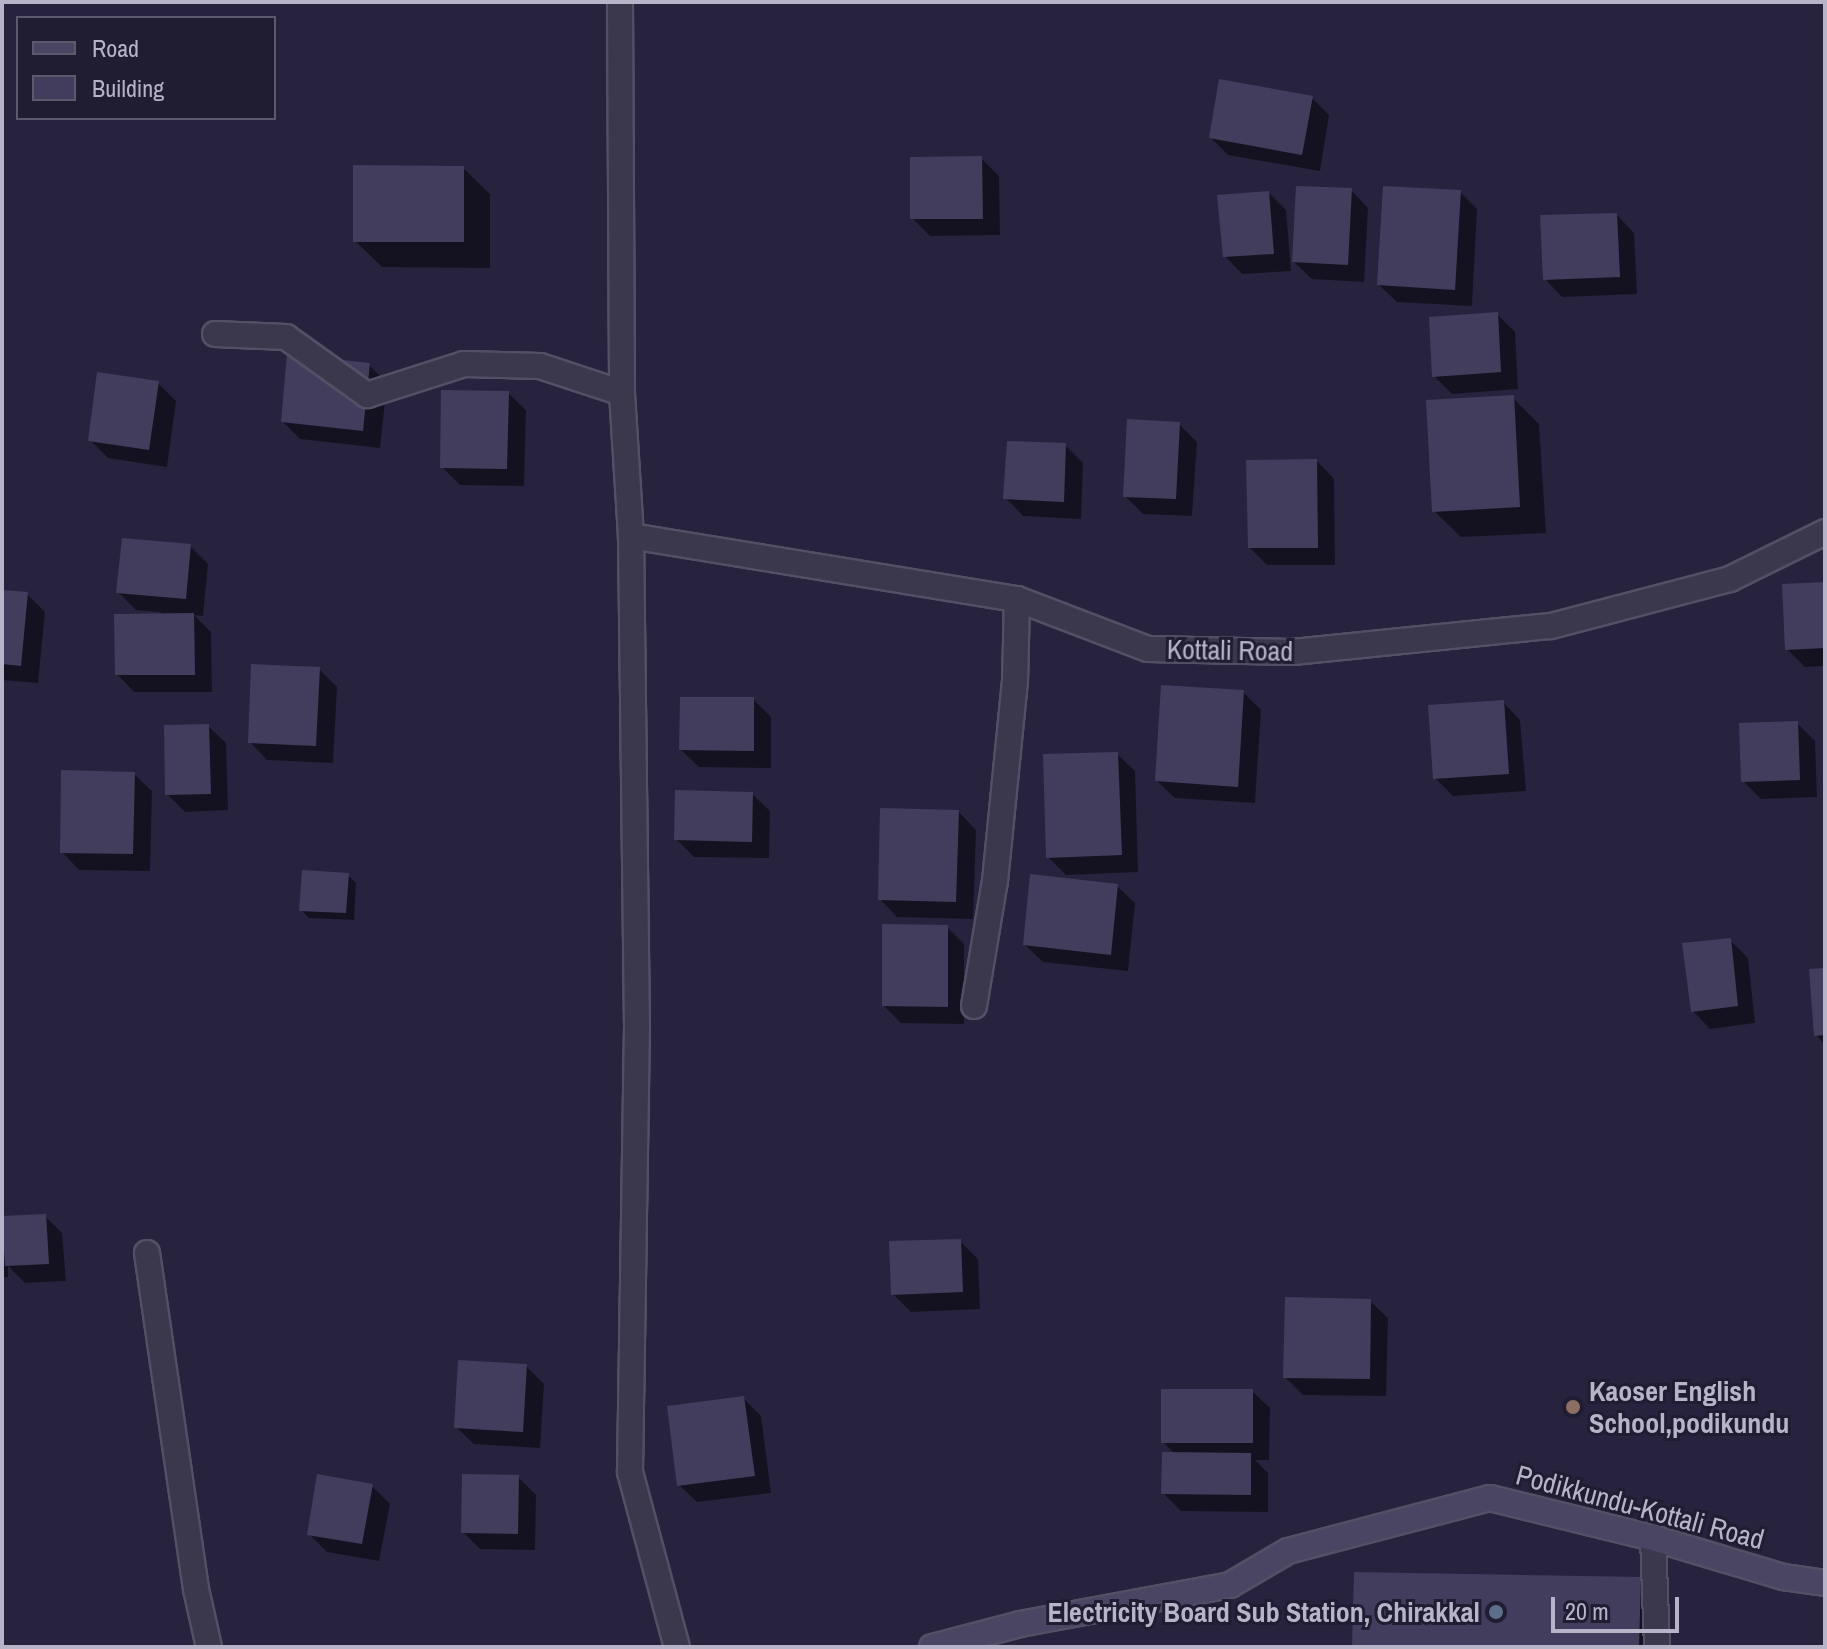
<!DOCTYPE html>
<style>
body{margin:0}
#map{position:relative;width:1827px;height:1649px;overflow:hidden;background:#27233e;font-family:"Archivo Narrow",sans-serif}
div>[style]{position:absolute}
.shadow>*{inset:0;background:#0007}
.building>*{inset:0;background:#423d5d}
.roads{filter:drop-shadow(2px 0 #535066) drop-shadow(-2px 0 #535066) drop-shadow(0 2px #535066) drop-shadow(0 -2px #535066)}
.minor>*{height:24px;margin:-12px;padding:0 12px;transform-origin:12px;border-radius:12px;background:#3b384e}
.secondary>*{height:24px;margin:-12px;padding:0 12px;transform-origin:12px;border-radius:12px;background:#4a4562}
.dots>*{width:22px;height:22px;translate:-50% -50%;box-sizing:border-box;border:4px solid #201d33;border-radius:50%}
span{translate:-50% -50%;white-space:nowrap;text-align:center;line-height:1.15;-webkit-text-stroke:6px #201d33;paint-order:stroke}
.street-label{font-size:28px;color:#b7b4c9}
.poi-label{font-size:28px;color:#b7b4c9;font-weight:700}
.left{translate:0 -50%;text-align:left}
.right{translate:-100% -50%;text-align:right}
.frame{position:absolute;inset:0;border:4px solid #b7b4c9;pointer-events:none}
.legend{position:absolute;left:16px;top:16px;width:260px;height:104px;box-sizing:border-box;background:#201d33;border:2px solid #5c596f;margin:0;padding:10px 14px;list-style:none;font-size:24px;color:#b7b4c9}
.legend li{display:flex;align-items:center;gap:16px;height:40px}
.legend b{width:40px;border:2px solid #5c596f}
.scale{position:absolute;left:1551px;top:1597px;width:128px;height:36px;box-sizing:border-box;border:4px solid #b7b4c9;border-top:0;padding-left:10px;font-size:24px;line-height:28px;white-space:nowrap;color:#b7b4c9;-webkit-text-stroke:6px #201d33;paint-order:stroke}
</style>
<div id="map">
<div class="shadow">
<div style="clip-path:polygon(1312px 98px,1329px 115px,1320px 171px,1228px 155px,1211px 138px)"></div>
<div style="clip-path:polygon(981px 158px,999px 176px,1000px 235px,930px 236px,912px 218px)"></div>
<div style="clip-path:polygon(463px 168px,490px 194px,490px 268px,382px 267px,355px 241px)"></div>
<div style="clip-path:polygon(1351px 190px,1368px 208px,1364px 282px,1312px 279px,1294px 262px)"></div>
<div style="clip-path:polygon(1460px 192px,1477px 209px,1472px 306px,1397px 302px,1379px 285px)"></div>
<div style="clip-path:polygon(1269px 193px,1286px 210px,1291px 271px,1242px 274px,1225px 256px)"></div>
<div style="clip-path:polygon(1617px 215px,1634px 233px,1637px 294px,1562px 297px,1545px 279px)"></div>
<div style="clip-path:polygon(1497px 314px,1515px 332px,1518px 389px,1452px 394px,1434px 376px)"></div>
<div style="clip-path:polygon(369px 365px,387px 383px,380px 448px,300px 439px,283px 422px)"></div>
<div style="clip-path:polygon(158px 383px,176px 401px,167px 467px,108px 458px,90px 440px)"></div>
<div style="clip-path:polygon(508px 393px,526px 410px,524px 486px,460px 485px,442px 467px)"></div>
<div style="clip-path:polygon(1513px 398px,1539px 424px,1546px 533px,1461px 537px,1434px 511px)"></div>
<div style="clip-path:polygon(1179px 424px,1197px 442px,1192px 516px,1143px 514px,1125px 496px)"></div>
<div style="clip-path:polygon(1065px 445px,1083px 463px,1081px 519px,1023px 516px,1006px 498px)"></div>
<div style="clip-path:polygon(1317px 461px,1334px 479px,1335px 565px,1267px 565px,1250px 548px)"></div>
<div style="clip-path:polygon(190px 546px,208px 564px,203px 616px,194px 615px,211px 632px,212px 692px,134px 692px,117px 674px,161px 612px,136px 610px,118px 592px)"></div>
<div style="clip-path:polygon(1825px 584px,1825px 666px,1805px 667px,1787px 649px)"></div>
<div style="clip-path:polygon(2px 592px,27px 594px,45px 612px,38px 683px,2px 680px)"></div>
<div style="clip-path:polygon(319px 669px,337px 687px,333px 763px,267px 760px,250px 742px)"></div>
<div style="clip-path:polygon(1243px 692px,1261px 710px,1255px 803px,1175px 798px,1157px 781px)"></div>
<div style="clip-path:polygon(753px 699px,771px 717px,771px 768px,699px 767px,681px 750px)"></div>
<div style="clip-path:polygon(1503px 702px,1520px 720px,1526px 791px,1453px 796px,1435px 778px)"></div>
<div style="clip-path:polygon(1797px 723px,1815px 741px,1817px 797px,1761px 799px,1743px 781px)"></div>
<div style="clip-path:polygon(208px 726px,226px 743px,228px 810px,185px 812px,167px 794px)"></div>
<div style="clip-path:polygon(1117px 754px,1135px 771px,1138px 872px,1066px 875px,1048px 857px)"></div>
<div style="clip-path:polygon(134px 774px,152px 791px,150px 871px,79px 870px,62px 852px)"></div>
<div style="clip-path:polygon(752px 794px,770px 811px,769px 858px,694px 857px,676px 839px)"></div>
<div style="clip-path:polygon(959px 812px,976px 830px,973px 919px,897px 917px,880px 899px)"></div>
<div style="clip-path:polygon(348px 875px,356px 883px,354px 920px,309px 918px,301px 910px)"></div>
<div style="clip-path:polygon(1117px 886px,1135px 903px,1128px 971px,1043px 962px,1025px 945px)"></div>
<div style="clip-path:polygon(947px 927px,964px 944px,964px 1024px,901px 1023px,884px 1006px)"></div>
<div style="clip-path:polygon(1730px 940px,1748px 958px,1755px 1023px,1710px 1029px,1693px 1011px)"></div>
<div style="clip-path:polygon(1825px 970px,1825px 1045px,1816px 1035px)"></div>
<div style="clip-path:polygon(45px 1216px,62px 1233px,66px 1281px,25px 1283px,8px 1266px,8px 1277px,2px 1278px,2px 1217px)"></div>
<div style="clip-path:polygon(960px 1241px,978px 1259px,980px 1309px,911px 1312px,893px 1294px)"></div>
<div style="clip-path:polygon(1370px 1301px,1388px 1318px,1386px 1396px,1303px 1395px,1285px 1377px)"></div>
<div style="clip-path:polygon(526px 1366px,544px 1384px,540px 1448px,474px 1444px,456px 1427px)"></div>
<div style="clip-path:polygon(1252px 1391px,1270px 1408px,1269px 1460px,1255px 1460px,1268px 1473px,1268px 1512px,1181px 1511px,1163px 1493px,1175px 1454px,1163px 1442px)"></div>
<div style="clip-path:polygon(743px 1398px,761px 1416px,771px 1493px,697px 1502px,679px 1485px)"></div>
<div style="clip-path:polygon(518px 1477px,536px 1495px,535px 1550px,480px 1549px,463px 1532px)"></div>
<div style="clip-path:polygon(372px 1486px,390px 1504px,379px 1561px,327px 1552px,309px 1534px)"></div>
<div style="clip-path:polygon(1640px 1579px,1658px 1597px,1656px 1647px,1354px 1647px)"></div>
</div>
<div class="building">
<div style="clip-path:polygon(1219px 79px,1313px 96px,1302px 155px,1209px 138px)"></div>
<div style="clip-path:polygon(982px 156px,983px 219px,910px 219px,910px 157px)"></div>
<div style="clip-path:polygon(353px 165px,464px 166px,464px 242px,353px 242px)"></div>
<div style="clip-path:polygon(1296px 186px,1352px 188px,1348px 265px,1292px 262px)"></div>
<div style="clip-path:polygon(1383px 186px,1461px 190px,1455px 290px,1377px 285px)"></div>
<div style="clip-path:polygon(1269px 191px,1274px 254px,1223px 257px,1217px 195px)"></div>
<div style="clip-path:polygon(1617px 213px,1620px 277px,1543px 280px,1540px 215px)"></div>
<div style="clip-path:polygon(1498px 312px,1501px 372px,1432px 377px,1429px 317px)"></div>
<div style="clip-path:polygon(287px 354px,370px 363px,363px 431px,281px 422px)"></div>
<div style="clip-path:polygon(97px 372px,159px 381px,149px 450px,88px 441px)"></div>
<div style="clip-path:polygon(441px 390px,509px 391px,507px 469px,440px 468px)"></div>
<div style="clip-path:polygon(1514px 395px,1520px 507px,1432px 512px,1426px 400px)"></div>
<div style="clip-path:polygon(1127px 419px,1180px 422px,1176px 499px,1123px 497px)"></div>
<div style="clip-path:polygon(1007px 441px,1066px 443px,1064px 502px,1003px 499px)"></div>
<div style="clip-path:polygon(1317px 459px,1318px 548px,1248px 548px,1246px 460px)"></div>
<div style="clip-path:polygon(122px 538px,191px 544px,186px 599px,116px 593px)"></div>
<div style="clip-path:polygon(1825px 582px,1825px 648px,1785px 650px,1782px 584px)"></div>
<div style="clip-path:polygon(2px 590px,28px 592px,21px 666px,2px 664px)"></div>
<div style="clip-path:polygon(194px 613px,195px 675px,115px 675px,114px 614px)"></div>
<div style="clip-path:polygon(251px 664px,320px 667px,316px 746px,248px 743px)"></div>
<div style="clip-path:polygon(1161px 685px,1244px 690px,1238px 787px,1155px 781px)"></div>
<div style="clip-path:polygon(680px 697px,754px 697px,754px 751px,679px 750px)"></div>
<div style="clip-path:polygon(1504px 700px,1509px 774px,1433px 779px,1428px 705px)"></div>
<div style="clip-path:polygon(1798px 721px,1800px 780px,1741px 782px,1739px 723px)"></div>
<div style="clip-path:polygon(209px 724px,211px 794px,165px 795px,164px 725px)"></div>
<div style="clip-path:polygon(1118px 752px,1122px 855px,1046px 858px,1043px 754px)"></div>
<div style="clip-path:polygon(61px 770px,135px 772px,133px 854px,60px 853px)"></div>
<div style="clip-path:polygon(675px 790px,753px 792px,752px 842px,674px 840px)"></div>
<div style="clip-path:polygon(880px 808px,959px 810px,956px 902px,878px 900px)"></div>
<div style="clip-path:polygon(302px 870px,349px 873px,346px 913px,299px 911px)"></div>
<div style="clip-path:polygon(1030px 874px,1118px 884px,1111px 955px,1023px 945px)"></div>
<div style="clip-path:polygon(882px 924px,948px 925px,948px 1007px,882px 1006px)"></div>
<div style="clip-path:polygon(1731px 938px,1738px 1006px,1691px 1012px,1682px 943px)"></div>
<div style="clip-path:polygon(1825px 968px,1825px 1035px,1814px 1036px,1809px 969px)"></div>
<div style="clip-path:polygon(46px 1214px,49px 1264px,5px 1266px,2px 1216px)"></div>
<div style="clip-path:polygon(961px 1239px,963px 1292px,891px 1295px,889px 1241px)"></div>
<div style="clip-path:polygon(1285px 1297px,1371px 1299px,1370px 1379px,1283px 1378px)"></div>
<div style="clip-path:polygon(458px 1360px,527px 1364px,523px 1432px,454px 1428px)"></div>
<div style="clip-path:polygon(1161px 1389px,1253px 1389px,1253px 1443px,1161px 1443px)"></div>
<div style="clip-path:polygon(744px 1396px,755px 1476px,677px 1486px,667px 1406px)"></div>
<div style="clip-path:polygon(1162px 1452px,1251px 1453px,1251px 1495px,1161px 1494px)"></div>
<div style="clip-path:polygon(317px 1474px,373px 1484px,362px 1544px,307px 1535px)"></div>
<div style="clip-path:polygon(462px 1474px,519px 1475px,518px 1534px,461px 1533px)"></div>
<div style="clip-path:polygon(1354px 1572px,1641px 1577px,1639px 1647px,1352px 1647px)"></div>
</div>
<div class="roads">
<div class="minor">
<div style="left:620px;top:2px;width:391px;rotate:89.7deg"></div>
<div style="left:622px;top:393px;width:143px;rotate:86.4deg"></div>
<div style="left:631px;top:536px;width:490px;rotate:89.3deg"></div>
<div style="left:637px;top:1026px;width:446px;rotate:90.9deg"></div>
<div style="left:630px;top:1472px;width:181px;rotate:75deg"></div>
<div style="left:215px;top:334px;width:71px;rotate:2.4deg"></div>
<div style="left:286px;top:337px;width:100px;rotate:35.6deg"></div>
<div style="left:367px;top:395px;width:102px;rotate:-17.7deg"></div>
<div style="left:464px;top:364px;width:76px;rotate:1.5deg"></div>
<div style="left:540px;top:366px;width:86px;rotate:18.2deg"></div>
<div style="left:631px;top:536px;width:391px;rotate:9.3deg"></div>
<div style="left:1017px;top:599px;width:140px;rotate:20.9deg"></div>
<div style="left:1148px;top:649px;width:145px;rotate:1.2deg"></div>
<div style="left:1293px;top:652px;width:259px;rotate:-5.8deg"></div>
<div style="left:1551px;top:626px;width:185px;rotate:-14.7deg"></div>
<div style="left:1730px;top:579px;width:106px;rotate:-26.3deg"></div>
<div style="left:974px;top:1006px;width:127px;rotate:-80.5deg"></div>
<div style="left:995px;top:881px;width:200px;rotate:-84.3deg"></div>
<div style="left:1015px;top:682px;width:83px;rotate:-88.6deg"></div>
<div style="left:147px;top:1253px;width:340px;rotate:81.7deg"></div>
<div style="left:196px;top:1589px;width:59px;rotate:77.4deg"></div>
<div style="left:1653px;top:1538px;width:109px;rotate:87.9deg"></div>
</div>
<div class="secondary">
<div style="left:932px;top:1647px;width:91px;rotate:-14.6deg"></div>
<div style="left:1020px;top:1624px;width:214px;rotate:-10.5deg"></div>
<div style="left:1230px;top:1585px;width:67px;rotate:-30.4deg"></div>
<div style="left:1288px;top:1551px;width:209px;rotate:-14.7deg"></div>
<div style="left:1490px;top:1498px;width:168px;rotate:13.8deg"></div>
<div style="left:1653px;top:1538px;width:136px;rotate:16.7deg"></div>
<div style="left:1783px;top:1577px;width:42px;rotate:8.1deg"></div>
</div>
</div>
<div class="dots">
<div style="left:1573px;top:1407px;background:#8d6e63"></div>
<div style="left:1496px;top:1612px;background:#5c6f8a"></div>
</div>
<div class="street-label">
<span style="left:1230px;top:650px;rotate:1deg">Kottali Road</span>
<span style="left:1640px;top:1507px;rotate:15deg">Podikkundu-Kottali Road</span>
</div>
<div class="poi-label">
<span class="left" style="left:1589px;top:1407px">Kaoser English<br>School,podikundu</span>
<span class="right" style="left:1480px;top:1612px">Electricity Board Sub Station, Chirakkal</span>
</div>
<div class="frame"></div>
<ul class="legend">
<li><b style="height:10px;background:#4a4562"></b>Road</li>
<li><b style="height:22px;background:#423d5d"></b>Building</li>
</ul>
<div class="scale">20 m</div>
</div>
